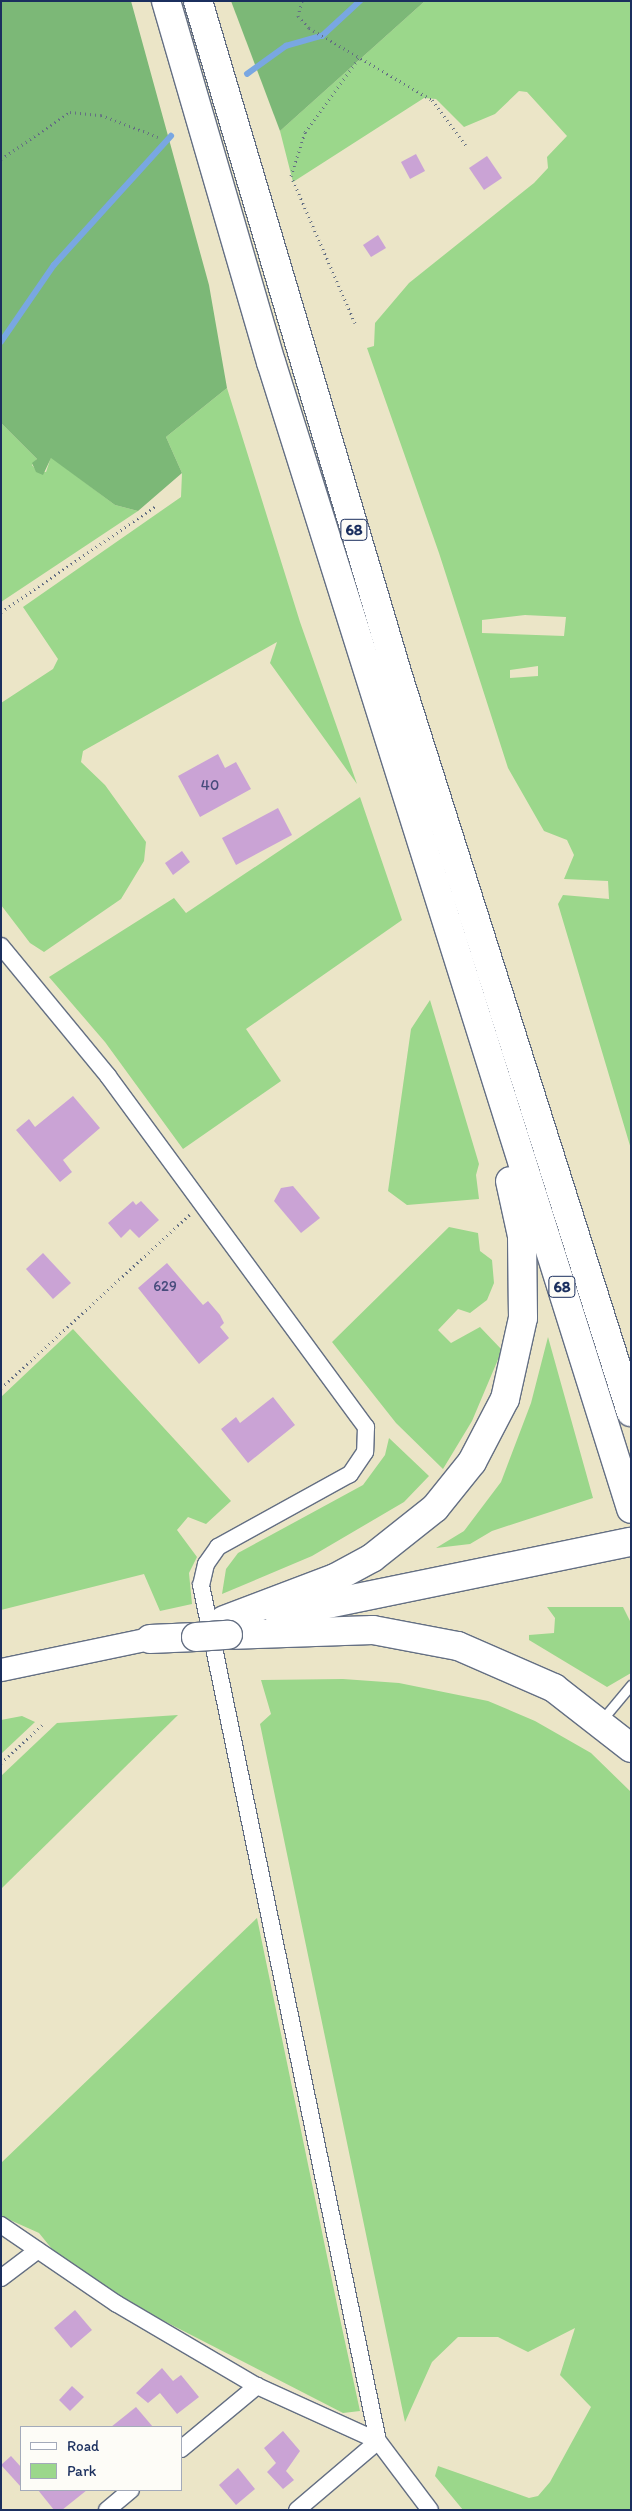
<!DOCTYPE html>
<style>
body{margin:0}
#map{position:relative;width:632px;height:2511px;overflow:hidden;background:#ebe5c7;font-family:Itim,sans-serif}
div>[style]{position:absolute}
.green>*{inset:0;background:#9bd78b}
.forest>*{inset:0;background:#7cb877}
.stream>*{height:5.5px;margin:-2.75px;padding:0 2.75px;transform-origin:2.75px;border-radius:2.75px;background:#79a7e2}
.building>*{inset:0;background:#caa3d5}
.path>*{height:3px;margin-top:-1.5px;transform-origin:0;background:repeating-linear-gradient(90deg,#646f83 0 1px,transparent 0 5px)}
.roads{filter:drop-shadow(1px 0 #646f83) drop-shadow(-1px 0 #646f83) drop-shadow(0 1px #646f83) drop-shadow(0 -1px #646f83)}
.lane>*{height:9px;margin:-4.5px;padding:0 4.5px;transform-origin:4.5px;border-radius:4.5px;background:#fff}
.street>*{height:16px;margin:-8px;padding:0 8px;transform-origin:8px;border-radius:8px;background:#fff}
.secondary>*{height:22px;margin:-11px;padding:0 11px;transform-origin:11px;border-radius:11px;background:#fff}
.highway>*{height:28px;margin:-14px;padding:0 14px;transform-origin:14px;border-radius:14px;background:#fff}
.bridges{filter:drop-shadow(1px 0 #646f83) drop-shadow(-1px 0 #646f83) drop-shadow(0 1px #646f83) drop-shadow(0 -1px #646f83)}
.highway-bridge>*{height:28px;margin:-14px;padding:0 14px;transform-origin:14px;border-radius:14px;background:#fff}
span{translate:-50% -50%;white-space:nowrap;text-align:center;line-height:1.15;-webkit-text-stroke:4px #fdfcf7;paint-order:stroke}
.number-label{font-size:15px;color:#474c7c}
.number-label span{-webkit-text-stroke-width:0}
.shield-label span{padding:1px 4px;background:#fdfcf7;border:1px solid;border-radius:4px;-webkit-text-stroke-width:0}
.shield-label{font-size:16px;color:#1b2f5e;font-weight:700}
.frame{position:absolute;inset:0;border:2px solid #1b2f5e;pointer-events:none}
.legend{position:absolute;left:20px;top:2426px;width:162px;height:65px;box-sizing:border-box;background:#fdfcf7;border:1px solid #a3aaba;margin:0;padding:6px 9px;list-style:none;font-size:15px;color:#1b2f5e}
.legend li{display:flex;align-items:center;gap:10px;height:25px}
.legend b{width:25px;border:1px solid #a3aaba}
</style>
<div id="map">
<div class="green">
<div style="clip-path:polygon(evenodd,425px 1px,631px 1px,631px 1149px,558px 904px,563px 895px,609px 899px,608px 881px,564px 879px,574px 855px,567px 840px,544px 831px,508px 768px,439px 553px,367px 348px,374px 346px,375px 323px,409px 283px,534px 183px,548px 168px,547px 157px,567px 136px,527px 92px,519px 91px,495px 114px,464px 127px,436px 99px,424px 98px,293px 182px,280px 131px,425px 1px,525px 615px,566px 617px,564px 636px,482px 633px,482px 620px,525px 615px,425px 1px,538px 666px,538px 676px,510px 678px,510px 670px,538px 666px)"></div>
<div style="clip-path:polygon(227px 388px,300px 622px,357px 784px,270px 663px,277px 642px,83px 751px,81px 762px,105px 785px,146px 842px,144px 861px,121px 899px,44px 952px,30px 943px,1px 905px,1px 703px,53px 669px,58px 659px,23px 607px,181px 497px,182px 473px,166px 437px)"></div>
<div style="clip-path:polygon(1px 423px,37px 459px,32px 465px,36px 470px,46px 472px,51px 457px,115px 505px,138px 511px,1px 602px)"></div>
<div style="clip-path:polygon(360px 797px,402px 920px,246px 1029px,281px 1081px,183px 1149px,105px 1042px,49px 977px,174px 898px,186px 913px)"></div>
<div style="clip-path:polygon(430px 1000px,479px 1164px,476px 1175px,479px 1199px,407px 1205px,388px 1191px,411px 1029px)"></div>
<div style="clip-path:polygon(449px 1227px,478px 1233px,480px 1251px,492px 1260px,494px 1283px,487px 1300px,470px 1313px,458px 1309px,438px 1330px,451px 1343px,480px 1327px,502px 1350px,472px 1421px,443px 1469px,396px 1423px,332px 1342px)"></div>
<div style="clip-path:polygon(73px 1329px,231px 1501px,206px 1524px,188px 1517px,177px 1530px,197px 1557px,189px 1573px,192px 1604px,160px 1611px,144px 1574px,1px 1610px,1px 1397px)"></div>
<div style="clip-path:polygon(548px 1337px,593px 1498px,492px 1531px,470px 1544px,436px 1548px,464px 1531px,501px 1482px,531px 1403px)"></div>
<div style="clip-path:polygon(389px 1438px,429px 1476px,404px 1502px,312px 1556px,222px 1594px,226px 1569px,238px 1553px,363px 1485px,385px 1455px)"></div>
<div style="clip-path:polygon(547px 1607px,623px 1607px,631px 1623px,631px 1673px,607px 1687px,529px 1640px,529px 1635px,554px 1633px,555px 1618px)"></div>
<div style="clip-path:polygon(343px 1679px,399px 1683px,488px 1701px,535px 1721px,591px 1753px,631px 1792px,631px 2510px,463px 2510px,435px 2476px,438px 2466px,529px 2498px,538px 2496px,550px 2482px,591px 2407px,560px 2375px,575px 2328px,528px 2352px,498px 2337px,458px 2337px,432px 2362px,405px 2422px,260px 1724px,271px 1714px,261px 1680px)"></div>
<div style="clip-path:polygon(178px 1715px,1px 1889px,1px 1776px,57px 1723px)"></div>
<div style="clip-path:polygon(22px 1716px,35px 1722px,1px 1754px,1px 1720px)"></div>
<div style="clip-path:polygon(257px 1918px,339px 2314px,360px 2411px,343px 2413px,125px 2301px,52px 2249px,39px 2233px,1px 2216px,1px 2163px)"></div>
</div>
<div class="forest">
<div style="clip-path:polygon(1px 1px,131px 1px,209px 285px,227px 388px,166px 437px,182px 473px,138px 511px,115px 505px,51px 458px,43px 475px,36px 472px,32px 463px,37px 459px,1px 423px)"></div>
<div style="clip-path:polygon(231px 1px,425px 1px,280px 131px)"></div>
</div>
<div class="stream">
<div style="left:247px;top:74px;width:48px;rotate:-35.7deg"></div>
<div style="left:286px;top:46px;width:37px;rotate:-16deg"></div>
<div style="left:322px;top:36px;width:52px;rotate:-42.6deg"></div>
<div style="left:1px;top:342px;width:93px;rotate:-55.5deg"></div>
<div style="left:54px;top:265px;width:174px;rotate:-47.8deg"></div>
</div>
<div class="building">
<div style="clip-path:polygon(416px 154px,425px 171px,410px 179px,401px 162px)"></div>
<div style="clip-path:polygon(487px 156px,502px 178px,484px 190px,469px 168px)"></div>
<div style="clip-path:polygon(378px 235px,386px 248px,371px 257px,363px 245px)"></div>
<div style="clip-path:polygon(218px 754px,225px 768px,236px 762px,251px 789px,200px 817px,178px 776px)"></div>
<div style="clip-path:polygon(278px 808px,292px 835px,236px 865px,222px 838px)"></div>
<div style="clip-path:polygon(182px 851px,190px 862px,173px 875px,165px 863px)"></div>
<div style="clip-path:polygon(73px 1096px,100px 1128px,63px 1160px,72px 1172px,60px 1182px,16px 1130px,29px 1119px,35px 1127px)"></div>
<div style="clip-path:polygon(293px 1186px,320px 1218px,301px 1233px,274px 1201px,281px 1188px)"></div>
<div style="clip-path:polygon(133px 1201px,136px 1205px,141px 1201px,159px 1220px,139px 1238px,130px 1229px,121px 1238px,108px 1223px)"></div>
<div style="clip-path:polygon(43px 1253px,71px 1283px,53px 1299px,26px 1269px)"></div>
<div style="clip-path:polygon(167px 1263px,203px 1305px,208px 1301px,220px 1315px,224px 1323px,220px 1327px,229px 1338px,199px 1364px,138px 1288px)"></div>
<div style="clip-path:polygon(273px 1397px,295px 1425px,248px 1463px,221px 1429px,236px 1417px,240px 1423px)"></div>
<div style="clip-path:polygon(75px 2310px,92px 2330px,71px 2348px,54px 2328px)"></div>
<div style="clip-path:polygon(162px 2368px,173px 2381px,181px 2375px,199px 2397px,177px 2414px,160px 2393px,148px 2403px,136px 2393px)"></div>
<div style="clip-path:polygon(72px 2386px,84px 2397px,70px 2411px,59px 2400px)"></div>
<div style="clip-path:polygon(136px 2407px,153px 2427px,111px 2427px)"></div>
<div style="clip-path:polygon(283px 2431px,300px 2451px,286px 2471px,294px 2480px,283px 2489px,267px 2472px,276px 2463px,264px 2448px)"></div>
<div style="clip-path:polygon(11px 2456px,21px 2467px,21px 2487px,1px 2465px)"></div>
<div style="clip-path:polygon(238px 2468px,255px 2489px,236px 2505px,219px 2485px)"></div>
<div style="clip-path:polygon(38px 2490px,87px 2490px,62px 2510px,54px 2510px)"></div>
</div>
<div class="path">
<div style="left:302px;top:1px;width:16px;rotate:105deg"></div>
<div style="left:298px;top:16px;width:16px;rotate:47deg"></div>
<div style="left:309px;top:28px;width:143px;rotate:30.3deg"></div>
<div style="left:432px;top:100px;width:59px;rotate:53.3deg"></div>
<div style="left:1px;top:159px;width:83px;rotate:-34.3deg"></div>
<div style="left:70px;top:112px;width:31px;rotate:6deg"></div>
<div style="left:101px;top:115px;width:61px;rotate:21.1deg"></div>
<div style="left:355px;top:323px;width:160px;rotate:-113.5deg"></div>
<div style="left:291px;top:176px;width:46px;rotate:-72.3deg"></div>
<div style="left:305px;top:132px;width:92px;rotate:-53.9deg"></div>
<div style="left:1px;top:612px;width:189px;rotate:-34.4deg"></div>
<div style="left:1px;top:1388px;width:257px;rotate:-42.6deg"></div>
<div style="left:1px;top:1763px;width:56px;rotate:-42.8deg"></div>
</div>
<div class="roads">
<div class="lane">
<div style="left:601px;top:1721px;width:47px;rotate:-50.2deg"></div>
</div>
<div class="street">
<div style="left:1px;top:946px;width:168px;rotate:50.5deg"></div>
<div style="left:108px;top:1076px;width:436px;rotate:53.7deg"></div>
<div style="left:366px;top:1427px;width:25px;rotate:92deg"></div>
<div style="left:365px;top:1452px;width:27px;rotate:124deg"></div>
<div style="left:350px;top:1474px;width:151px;rotate:151.1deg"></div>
<div style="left:218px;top:1547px;width:21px;rotate:125deg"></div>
<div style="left:206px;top:1564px;width:22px;rotate:103deg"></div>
<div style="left:201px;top:1585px;width:874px;rotate:78.32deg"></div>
<div style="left:378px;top:2441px;width:86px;rotate:53deg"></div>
<div style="left:1px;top:2225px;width:140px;rotate:34.3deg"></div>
<div style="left:117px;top:2304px;width:162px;rotate:30.4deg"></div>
<div style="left:257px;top:2386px;width:133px;rotate:24.4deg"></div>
<div style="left:1px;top:2278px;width:46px;rotate:-37.1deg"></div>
<div style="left:181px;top:2449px;width:99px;rotate:-39.7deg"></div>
<div style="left:107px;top:2510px;width:31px;rotate:-40deg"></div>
<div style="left:297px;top:2510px;width:106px;rotate:-40.4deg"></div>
</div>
<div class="secondary">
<div style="left:1px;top:1670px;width:152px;rotate:-11.8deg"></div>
</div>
<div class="highway">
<div style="left:166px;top:1px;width:376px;rotate:73.8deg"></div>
<div style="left:271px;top:362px;width:1202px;rotate:72.57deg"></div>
<div style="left:198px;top:1px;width:707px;rotate:73.49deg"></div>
<div style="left:399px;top:679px;width:769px;rotate:72.44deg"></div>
<div style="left:279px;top:1614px;width:359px;rotate:-11.6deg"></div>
<div style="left:224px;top:1620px;width:119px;rotate:-20.7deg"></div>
<div style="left:335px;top:1578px;width:42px;rotate:-28.4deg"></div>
<div style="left:372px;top:1558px;width:80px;rotate:-38.4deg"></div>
<div style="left:435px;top:1508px;width:59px;rotate:-51.2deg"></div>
<div style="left:472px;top:1462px;width:71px;rotate:-62.4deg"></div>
<div style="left:505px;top:1399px;width:83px;rotate:-77.5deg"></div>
<div style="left:523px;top:1318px;width:82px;rotate:-90.7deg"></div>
<div style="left:522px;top:1236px;width:56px;rotate:-102.3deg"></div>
<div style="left:228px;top:1635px;width:145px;rotate:-2deg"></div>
<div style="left:373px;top:1630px;width:86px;rotate:10.7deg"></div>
<div style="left:458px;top:1646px;width:105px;rotate:23.6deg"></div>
<div style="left:554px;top:1688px;width:98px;rotate:37.9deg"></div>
<div style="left:150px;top:1639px;width:46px;rotate:-2.5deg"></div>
</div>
</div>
<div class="bridges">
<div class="highway-bridge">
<div style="left:196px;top:1637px;width:32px;rotate:-4deg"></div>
</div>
</div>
<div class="number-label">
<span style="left:210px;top:786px">40</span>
<span style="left:165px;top:1287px">629</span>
</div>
<div class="shield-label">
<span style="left:354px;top:530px">68</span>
<span style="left:562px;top:1287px">68</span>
</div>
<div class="frame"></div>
<ul class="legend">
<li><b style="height:6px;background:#fff"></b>Road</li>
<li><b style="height:14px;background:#9bd78b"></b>Park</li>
</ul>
</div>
